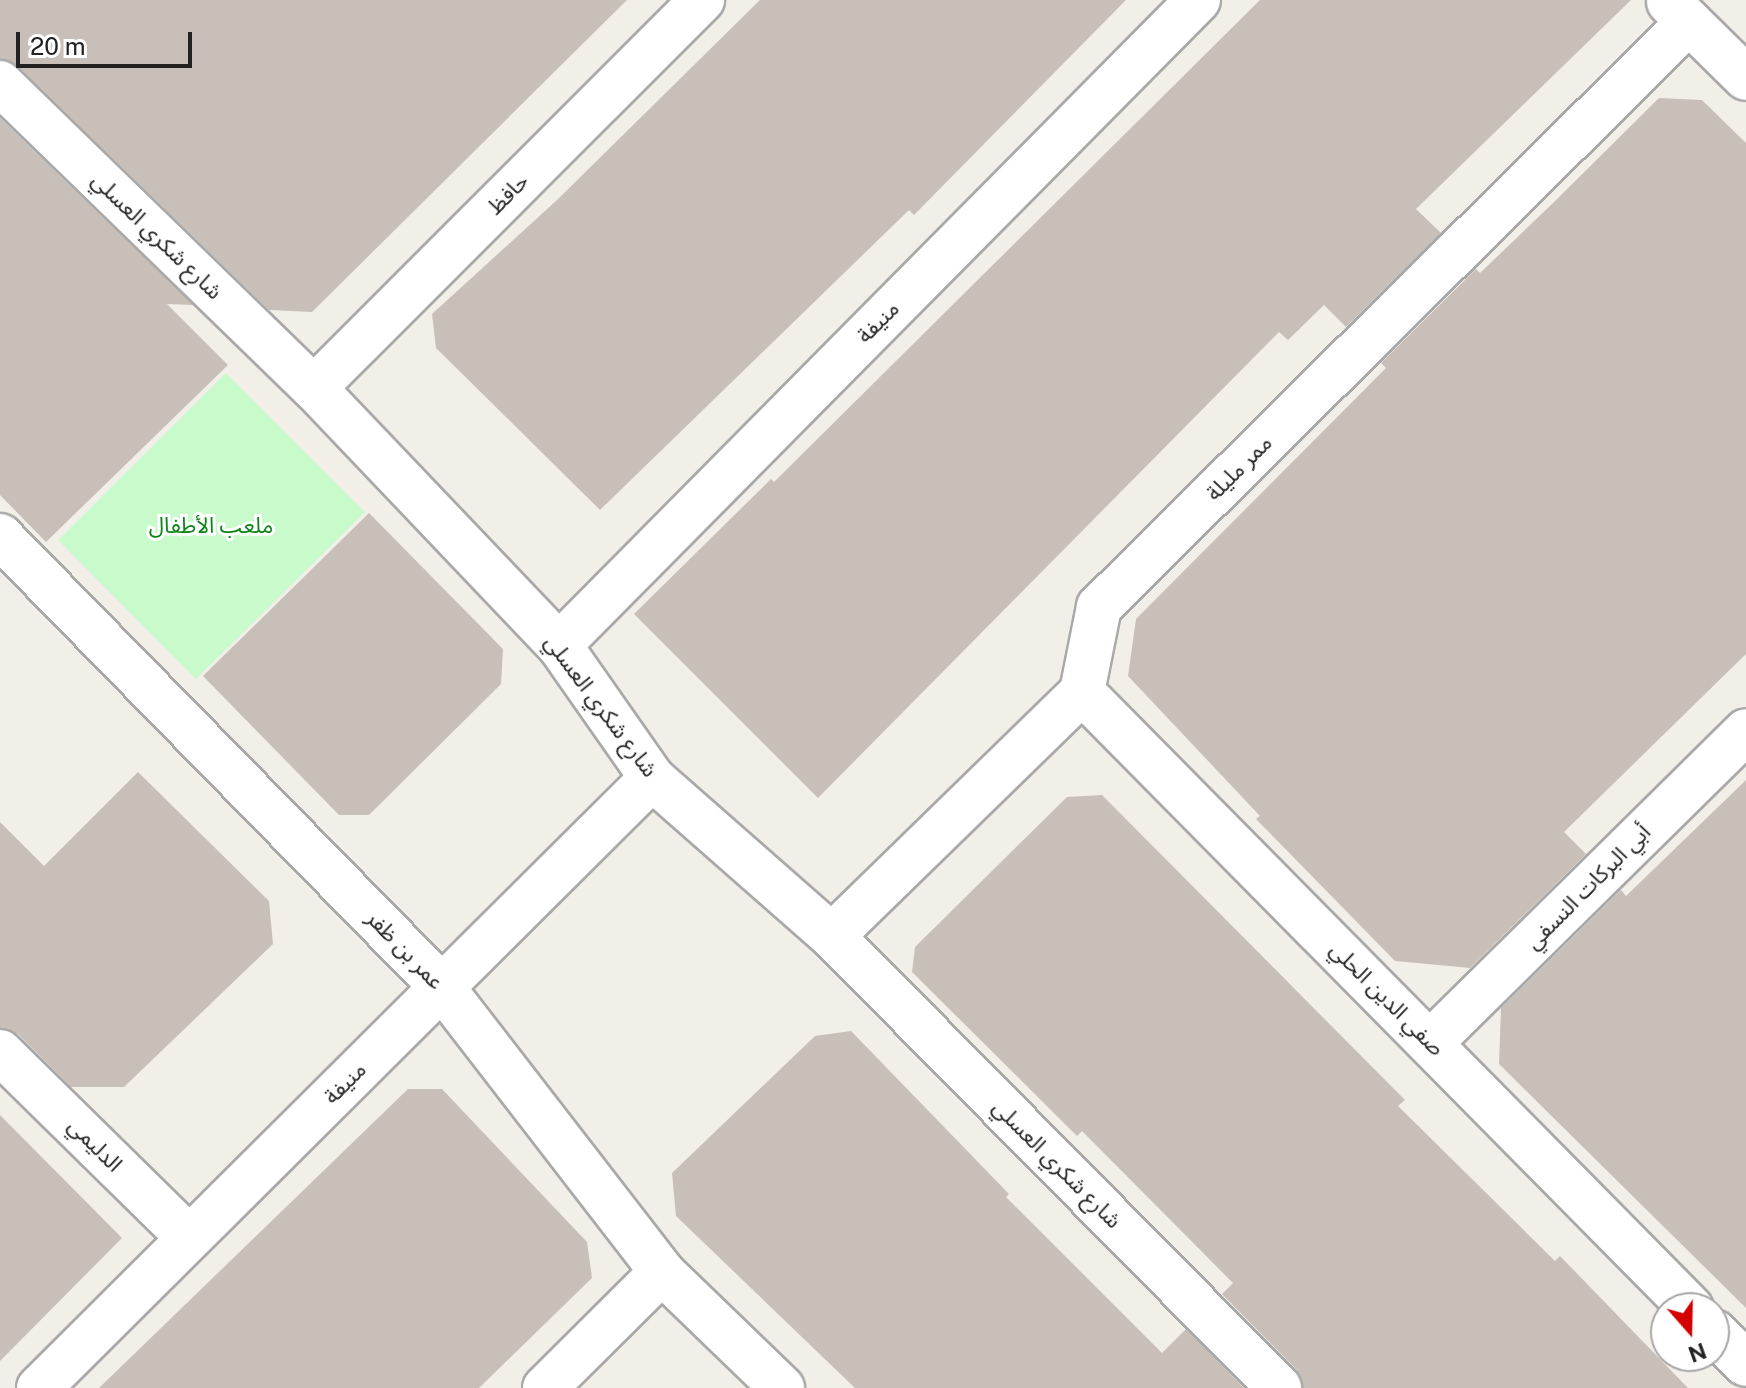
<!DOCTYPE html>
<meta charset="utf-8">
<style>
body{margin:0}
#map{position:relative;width:1746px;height:1388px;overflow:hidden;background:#f2efe9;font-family:"Public Sans","Noto Sans Arabic",sans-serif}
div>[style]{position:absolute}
.park>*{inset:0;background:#c8facc}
.building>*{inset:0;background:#c7bfb8}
.roads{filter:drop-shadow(2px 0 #a9a9a9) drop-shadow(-2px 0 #a9a9a9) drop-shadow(0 2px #a9a9a9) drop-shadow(0 -2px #a9a9a9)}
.minor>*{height:44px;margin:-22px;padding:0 22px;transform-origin:22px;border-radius:22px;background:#fff}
span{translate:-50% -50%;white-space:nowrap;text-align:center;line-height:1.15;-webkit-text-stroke:6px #fff;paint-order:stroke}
.street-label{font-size:22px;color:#222}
.park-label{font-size:22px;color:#0c8416}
.north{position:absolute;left:1650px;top:1292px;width:80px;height:80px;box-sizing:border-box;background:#fff;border:2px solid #a7a7a7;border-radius:50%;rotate:160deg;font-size:22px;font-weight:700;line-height:32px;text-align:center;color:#222}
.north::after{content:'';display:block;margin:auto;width:28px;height:36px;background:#d40000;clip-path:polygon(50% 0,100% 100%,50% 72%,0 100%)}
.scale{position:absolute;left:16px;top:32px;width:176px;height:36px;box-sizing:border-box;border:4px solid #222;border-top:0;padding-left:10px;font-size:24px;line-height:28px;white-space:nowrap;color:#222;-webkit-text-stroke:6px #fff;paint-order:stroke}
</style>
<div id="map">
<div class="park">
<div style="clip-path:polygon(226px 373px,365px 512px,196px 679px,58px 540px)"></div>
</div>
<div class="building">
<div style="clip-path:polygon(0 0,627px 0,312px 312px,269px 310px,17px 65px,0 59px)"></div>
<div style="clip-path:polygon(760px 0,1126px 0,914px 215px,909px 210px,600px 510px,436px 348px,432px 314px,557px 200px)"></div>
<div style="clip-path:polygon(1260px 0,1631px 0,1416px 209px,1441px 233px,1346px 327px,1324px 305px,1288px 340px,1279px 332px,818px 798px,634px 614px,771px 479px,774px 482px)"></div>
<div style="clip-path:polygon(1659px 98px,1702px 100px,1746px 143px,1746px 654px,1564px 832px,1586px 854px,1470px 968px,1395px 961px,1256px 819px,1260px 816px,1128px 676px,1136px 619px,1386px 368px,1381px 363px,1476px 269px,1480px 273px,1551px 205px)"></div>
<div style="clip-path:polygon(0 118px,193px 305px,167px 304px,228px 365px,46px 542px,0 495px)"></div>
<div style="clip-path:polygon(369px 513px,503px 649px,501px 684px,369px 815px,339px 815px,203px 676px)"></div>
<div style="clip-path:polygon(138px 772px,269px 901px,273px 944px,124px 1087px,71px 1087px,18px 1034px,0 1028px,0 822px,44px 866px)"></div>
<div style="clip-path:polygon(1746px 780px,1746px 1308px,1499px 1064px,1501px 1008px,1621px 890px,1626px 896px)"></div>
<div style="clip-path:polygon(1102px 795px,1405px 1100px,1398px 1106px,1555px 1261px,1560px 1256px,1688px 1388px,1303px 1388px,1297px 1370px,1222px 1294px,1233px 1283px,1082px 1131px,1077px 1136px,912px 972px,915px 947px,1067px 797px)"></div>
<div style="clip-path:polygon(851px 1031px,1009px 1194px,1006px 1197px,1162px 1353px,1186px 1329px,1244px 1388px,855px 1388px,676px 1216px,672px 1173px,815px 1036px)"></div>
<div style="clip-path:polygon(408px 1089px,442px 1089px,587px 1242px,592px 1278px,479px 1388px,99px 1388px)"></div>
<div style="clip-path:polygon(0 1115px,122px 1238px,0 1361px)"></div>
</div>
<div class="roads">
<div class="minor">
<div style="left:1669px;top:2px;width:108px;rotate:44.6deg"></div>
<div style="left:0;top:83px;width:438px;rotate:44.2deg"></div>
<div style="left:314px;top:388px;width:355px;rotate:46.4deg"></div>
<div style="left:559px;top:645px;width:162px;rotate:55deg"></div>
<div style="left:652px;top:778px;width:240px;rotate:41.3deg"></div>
<div style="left:832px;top:936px;width:636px;rotate:45.32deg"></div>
<div style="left:314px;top:388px;width:549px;rotate:-45deg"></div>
<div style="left:0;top:536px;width:631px;rotate:45.58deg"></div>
<div style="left:442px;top:987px;width:360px;rotate:52.3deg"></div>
<div style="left:662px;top:1272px;width:167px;rotate:44deg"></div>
<div style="left:559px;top:645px;width:908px;rotate:-45.27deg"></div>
<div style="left:1082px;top:692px;width:866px;rotate:45.33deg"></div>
<div style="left:832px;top:936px;width:349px;rotate:-44.3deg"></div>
<div style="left:1082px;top:692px;width:87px;rotate:-78.7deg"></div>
<div style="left:1099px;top:607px;width:831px;rotate:-44.76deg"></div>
<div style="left:1430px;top:1043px;width:444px;rotate:-44.6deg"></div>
<div style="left:0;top:1052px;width:265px;rotate:44.5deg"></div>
<div style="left:1714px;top:1332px;width:45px;rotate:45deg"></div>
<div style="left:39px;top:1388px;width:865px;rotate:-44.86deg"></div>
<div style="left:545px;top:1388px;width:165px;rotate:-44.8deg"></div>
</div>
</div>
<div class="street-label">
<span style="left:508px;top:194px;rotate:-45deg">حافظ</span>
<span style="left:157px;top:236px;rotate:44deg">شارع شكري العسلي</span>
<span style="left:878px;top:322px;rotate:-45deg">منيفة</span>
<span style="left:1239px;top:468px;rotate:-45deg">ممر مليلة</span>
<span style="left:601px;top:706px;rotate:53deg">شارع شكري العسلي</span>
<span style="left:1588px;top:887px;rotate:-45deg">أبي البركات النسفي</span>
<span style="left:405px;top:950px;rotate:46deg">عمر بن ظفر</span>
<span style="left:1387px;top:999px;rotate:45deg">صفي الدين الحلي</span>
<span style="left:345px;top:1083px;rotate:-45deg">منيفة</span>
<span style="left:95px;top:1145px;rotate:45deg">الدليمي</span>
<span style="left:1057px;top:1164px;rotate:45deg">شارع شكري العسلي</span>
</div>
<div class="park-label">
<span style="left:211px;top:526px">ملعب الأطفال</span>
</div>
<div class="north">N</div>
<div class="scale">20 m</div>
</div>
